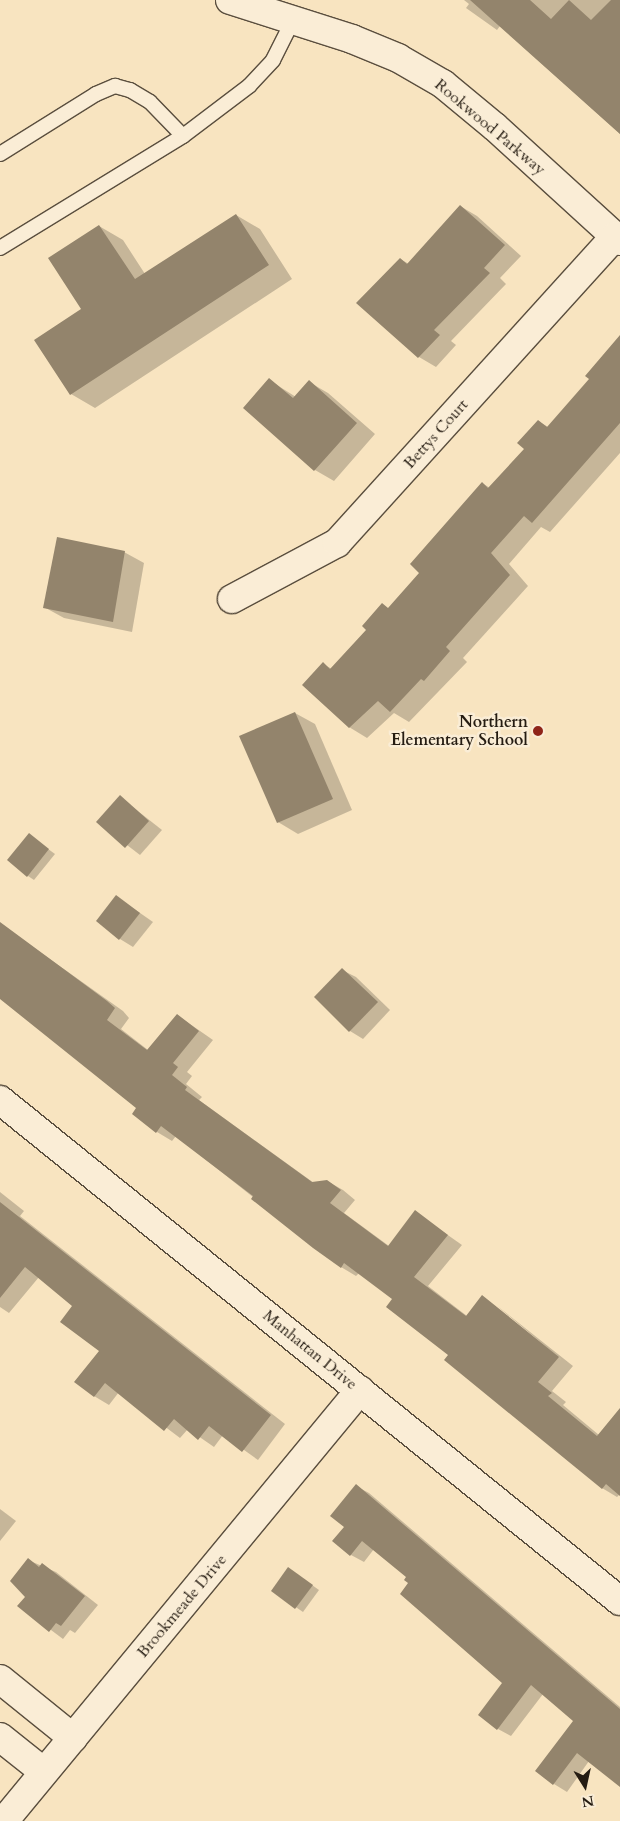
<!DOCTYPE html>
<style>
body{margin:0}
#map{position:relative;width:620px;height:1821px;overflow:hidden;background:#f8e4c0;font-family:Cardo,serif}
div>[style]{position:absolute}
.shadow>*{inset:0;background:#0003}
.building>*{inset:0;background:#93846c}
.roads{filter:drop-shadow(1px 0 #5a4e3e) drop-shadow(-1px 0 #5a4e3e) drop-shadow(0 1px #5a4e3e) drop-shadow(0 -1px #5a4e3e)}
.service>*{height:14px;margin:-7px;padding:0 7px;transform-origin:7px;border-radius:7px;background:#faedd6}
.minor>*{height:28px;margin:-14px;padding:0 14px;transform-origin:14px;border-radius:14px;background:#faedd6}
.dots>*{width:14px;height:14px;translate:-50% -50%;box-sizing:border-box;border:2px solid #faedd6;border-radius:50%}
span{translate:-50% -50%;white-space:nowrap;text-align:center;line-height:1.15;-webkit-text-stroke:5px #faedd6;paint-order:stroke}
.street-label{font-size:16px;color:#251c12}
.poi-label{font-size:16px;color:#251c12;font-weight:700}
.right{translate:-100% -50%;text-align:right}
.north{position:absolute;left:560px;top:1761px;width:50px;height:50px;-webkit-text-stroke:4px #faedd6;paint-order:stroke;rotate:170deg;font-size:14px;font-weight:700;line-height:20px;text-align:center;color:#251c12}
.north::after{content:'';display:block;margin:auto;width:18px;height:22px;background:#251c12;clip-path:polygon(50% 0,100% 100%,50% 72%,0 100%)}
</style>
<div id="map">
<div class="shadow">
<div style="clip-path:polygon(464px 0,620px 0,620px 134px,500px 26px,497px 30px,466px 8px,469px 4px)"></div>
<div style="clip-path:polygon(460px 206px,477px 216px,521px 256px,500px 278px,506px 284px,451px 341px,456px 345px,436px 367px,419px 357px,358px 303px,400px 259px,409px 264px)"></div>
<div style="clip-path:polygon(236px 215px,260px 229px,292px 279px,95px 408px,71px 394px,36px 340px,83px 310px,99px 226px,123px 240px,145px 274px)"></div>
<div style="clip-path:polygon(620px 345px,620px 453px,550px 532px,541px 527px,509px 564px,528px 586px,463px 658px,467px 662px,409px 722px,394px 713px,367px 738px,349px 727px,323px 664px,332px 669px,368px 630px,383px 605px,389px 609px,421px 573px,482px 483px,490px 488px,526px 449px,538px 421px,548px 427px)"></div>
<div style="clip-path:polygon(269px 380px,296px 397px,309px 382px,328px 393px,375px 434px,334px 481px,315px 470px)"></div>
<div style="clip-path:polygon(124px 552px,144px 563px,132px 632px,64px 618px,44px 607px)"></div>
<div style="clip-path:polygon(295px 713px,315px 724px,352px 810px,298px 834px,278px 822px)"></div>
<div style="clip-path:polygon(120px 797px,162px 830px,140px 855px,97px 822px)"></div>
<div style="clip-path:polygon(29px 835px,55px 854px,34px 880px,28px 876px)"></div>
<div style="clip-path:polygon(117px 897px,153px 922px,133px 947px,120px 939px)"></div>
<div style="clip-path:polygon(2px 925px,123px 1011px,129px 1018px,121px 1029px,148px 1050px,177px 1015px,213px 1040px,187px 1072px,192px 1076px,186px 1084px,202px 1097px,199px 1100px,314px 1183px,327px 1181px,343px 1190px,355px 1200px,344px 1213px,389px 1246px,415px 1212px,462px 1245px,428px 1286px,467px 1316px,483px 1297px,563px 1361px,496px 1305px,573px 1366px,552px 1391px,566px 1402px,563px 1405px,599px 1435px,620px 1418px,620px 1494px,617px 1497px,602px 1488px,450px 1354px,394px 1299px,359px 1273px,356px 1276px,341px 1267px,176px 1136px,172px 1141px,157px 1132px,133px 1114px,138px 1108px,0 998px)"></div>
<div style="clip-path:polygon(342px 970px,356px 977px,390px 1010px,363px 1039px,350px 1031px)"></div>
<div style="clip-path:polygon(0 1192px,24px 1211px,20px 1216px,285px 1424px,258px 1460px,223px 1435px,214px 1447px,188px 1429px,180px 1438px,119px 1392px,109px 1405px,94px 1396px,100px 1350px,74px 1306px,39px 1277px,9px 1313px,0 1307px)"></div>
<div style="clip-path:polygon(356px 1486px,369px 1493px,620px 1707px,620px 1784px,589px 1761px,567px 1792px,554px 1784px,574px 1721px,543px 1694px,511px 1736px,498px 1729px,504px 1682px,410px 1583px,408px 1577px,374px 1549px,364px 1562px,351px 1555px,345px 1527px)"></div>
<div style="clip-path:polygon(0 1509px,16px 1521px,0 1541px)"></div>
<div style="clip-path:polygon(28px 1560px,56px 1572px,98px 1605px,75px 1633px,70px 1630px,63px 1639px,19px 1606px,26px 1596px)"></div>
<div style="clip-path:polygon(295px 1573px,319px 1590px,303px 1612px,272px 1591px)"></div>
</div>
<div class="building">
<div style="clip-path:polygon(470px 0,530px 0,551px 19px,569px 0,591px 20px,611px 0,620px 0,620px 134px)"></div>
<div style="clip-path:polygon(460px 205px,505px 245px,484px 268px,490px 273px,434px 330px,440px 335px,418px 358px,356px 303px,400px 258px,407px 264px)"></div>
<div style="clip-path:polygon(236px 214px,269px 265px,70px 395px,34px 340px,81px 309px,48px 258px,99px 225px,135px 279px)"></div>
<div style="clip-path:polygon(620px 335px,620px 423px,532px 523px,524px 516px,491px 553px,510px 575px,446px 647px,450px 651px,424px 681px,421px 679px,390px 712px,378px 701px,349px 728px,302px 685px,323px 662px,330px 669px,366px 630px,362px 626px,382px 603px,388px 608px,419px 573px,410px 564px,482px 482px,488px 488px,524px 449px,517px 443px,538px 420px,547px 427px,589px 379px,585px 376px)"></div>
<div style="clip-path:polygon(269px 378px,293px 398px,309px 380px,357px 423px,314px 471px,243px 408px)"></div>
<div style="clip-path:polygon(57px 537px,125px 551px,113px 622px,43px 608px)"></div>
<div style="clip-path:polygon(295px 712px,333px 799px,277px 823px,239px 736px)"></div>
<div style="clip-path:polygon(120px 795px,149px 821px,125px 848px,96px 822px)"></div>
<div style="clip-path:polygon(29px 833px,49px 849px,27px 877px,7px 860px)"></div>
<div style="clip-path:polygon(116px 895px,140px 913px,119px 940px,96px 921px)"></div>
<div style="clip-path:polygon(0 922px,107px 1001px,115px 1008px,107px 1020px,147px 1050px,177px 1014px,199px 1031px,173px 1063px,178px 1067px,172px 1075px,187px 1087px,185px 1090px,312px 1182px,327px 1180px,341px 1190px,330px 1203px,388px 1246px,415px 1210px,448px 1235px,414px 1277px,466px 1316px,482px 1295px,559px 1357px,538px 1382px,552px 1393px,548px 1396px,597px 1436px,620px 1408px,620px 1496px,606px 1484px,602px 1489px,444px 1360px,448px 1355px,386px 1307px,392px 1299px,344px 1263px,341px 1268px,313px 1248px,251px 1199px,253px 1196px,161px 1126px,156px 1133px,132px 1114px,136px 1108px,0 999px)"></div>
<div style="clip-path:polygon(342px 968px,378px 1002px,349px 1032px,314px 997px)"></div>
<div style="clip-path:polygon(0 1202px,271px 1415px,242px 1452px,209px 1426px,198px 1440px,174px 1419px,164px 1431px,105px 1383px,94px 1397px,74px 1382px,99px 1351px,60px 1322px,72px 1306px,25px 1267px,0 1298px)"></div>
<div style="clip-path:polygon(356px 1484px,620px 1709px,620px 1787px,577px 1753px,553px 1785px,535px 1771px,573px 1721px,531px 1685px,497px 1730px,478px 1715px,502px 1683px,400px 1594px,408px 1583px,404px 1580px,406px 1577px,362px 1541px,350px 1556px,332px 1541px,344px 1527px,330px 1516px)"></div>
<div style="clip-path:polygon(28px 1558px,39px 1567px,42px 1563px,85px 1596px,61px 1626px,56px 1623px,49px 1632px,17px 1606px,25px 1597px,10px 1581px)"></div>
<div style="clip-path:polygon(288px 1567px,313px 1585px,295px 1609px,271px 1591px)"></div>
</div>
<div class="roads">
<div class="service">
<div style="left:0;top:154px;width:113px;rotate:-32deg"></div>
<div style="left:96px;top:94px;width:21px;rotate:-23deg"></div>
<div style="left:115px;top:86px;width:16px;rotate:15deg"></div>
<div style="left:130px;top:90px;width:23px;rotate:31deg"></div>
<div style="left:150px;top:102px;width:47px;rotate:45.9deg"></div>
<div style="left:0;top:248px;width:215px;rotate:-31.5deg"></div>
<div style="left:183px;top:136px;width:83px;rotate:-37.1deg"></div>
<div style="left:249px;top:86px;width:35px;rotate:-47deg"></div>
<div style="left:273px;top:60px;width:45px;rotate:-63.4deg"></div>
</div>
<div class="minor">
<div style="left:230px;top:0;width:128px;rotate:17.7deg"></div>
<div style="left:352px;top:39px;width:50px;rotate:22.4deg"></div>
<div style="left:398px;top:58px;width:52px;rotate:30deg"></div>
<div style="left:443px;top:84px;width:67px;rotate:39.6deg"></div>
<div style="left:495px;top:127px;width:169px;rotate:42.4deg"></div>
<div style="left:232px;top:599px;width:119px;rotate:-28.1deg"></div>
<div style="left:337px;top:543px;width:414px;rotate:-47.8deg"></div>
<div style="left:0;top:1100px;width:797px;rotate:38.94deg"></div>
<div style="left:0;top:1679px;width:94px;rotate:38.9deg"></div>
<div style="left:0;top:1737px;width:56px;rotate:38.5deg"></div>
<div style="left:4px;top:1821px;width:559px;rotate:-50.44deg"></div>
</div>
</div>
<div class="dots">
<div style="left:538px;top:731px;background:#8f2418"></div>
</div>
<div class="street-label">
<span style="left:490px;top:127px;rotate:40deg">Rookwood Parkway</span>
<span style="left:436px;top:434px;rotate:-48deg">Bettys Court</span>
<span style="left:310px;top:1350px;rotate:39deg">Manhattan Drive</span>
<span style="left:182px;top:1606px;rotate:-50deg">Brookmeade Drive</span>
</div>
<div class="poi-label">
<span class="right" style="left:528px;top:731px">Northern<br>Elementary School</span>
</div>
<div class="north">N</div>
</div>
